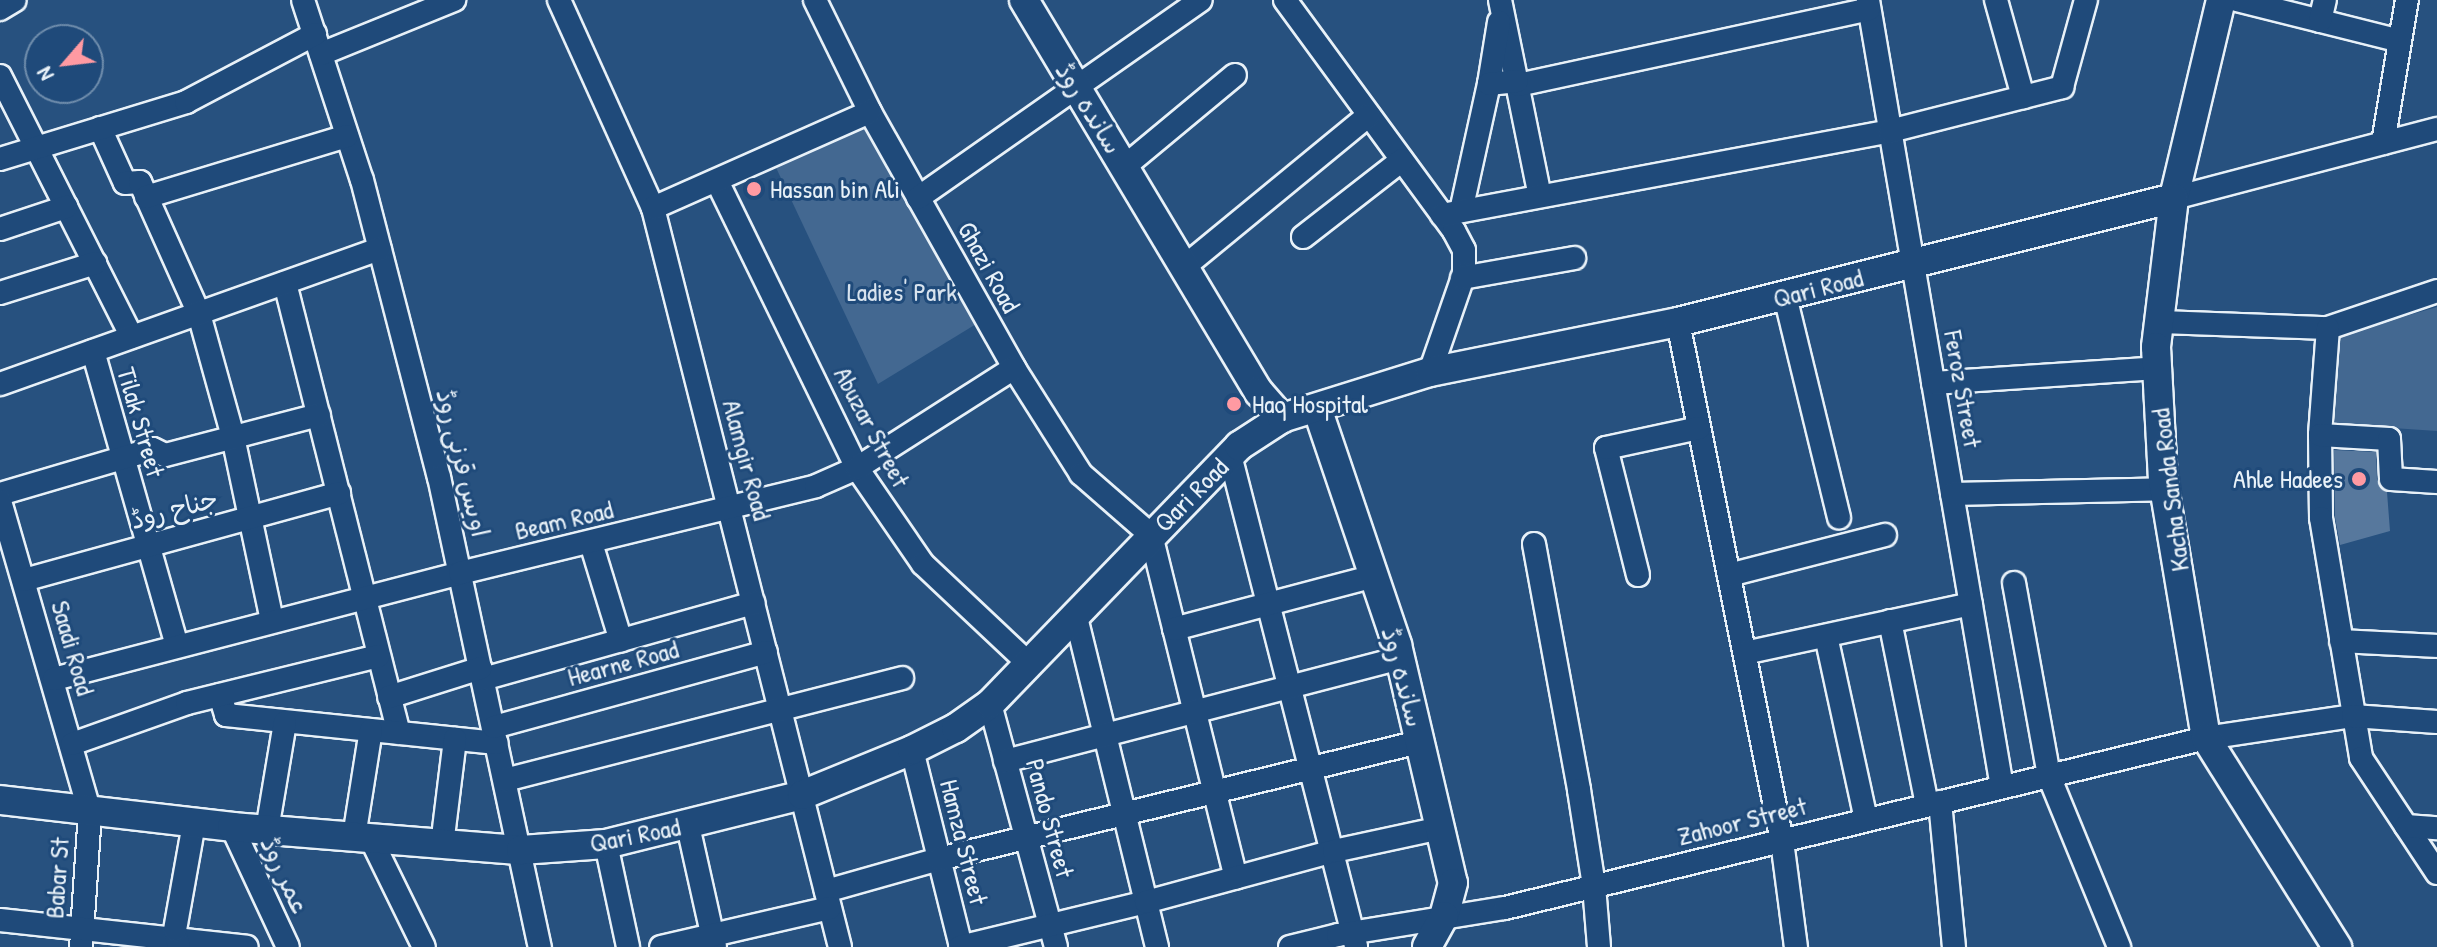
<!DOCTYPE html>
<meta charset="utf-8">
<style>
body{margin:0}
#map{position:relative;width:2437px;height:947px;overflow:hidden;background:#27517f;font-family:"Patrick Hand","Playpen Sans Arabic",sans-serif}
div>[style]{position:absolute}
.green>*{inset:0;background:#436891}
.building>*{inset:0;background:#57789d}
.roads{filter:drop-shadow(2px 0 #e8f1f8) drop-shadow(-2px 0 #e8f1f8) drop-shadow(0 2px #e8f1f8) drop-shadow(0 -2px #e8f1f8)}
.minor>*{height:22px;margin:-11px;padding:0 11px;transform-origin:11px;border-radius:11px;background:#1f4a7a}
.major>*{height:28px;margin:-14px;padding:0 14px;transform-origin:14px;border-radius:14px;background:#1f4a7a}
.dots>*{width:22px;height:22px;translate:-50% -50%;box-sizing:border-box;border:4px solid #1f4a7a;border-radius:50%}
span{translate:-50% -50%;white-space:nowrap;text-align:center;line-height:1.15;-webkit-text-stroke:6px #1f4a7a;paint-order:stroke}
.street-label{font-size:26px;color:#e8f1f8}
.poi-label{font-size:26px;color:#e8f1f8}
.left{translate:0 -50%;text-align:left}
.right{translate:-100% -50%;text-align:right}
.park-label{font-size:26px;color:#d8e3ee}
.north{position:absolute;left:24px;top:24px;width:80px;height:80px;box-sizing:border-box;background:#1f4a7a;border:2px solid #6f8dac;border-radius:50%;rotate:242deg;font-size:22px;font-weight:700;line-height:32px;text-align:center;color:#e8f1f8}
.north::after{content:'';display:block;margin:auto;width:28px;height:36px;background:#ff9aa2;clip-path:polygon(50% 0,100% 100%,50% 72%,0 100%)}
</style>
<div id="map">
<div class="green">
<div style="clip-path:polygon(870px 112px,986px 318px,878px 384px,771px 157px)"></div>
<div style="clip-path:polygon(2437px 307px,2437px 431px,2333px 424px,2337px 336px)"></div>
</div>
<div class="building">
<div style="clip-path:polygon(2334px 450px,2376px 452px,2377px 480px,2387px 492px,2390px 531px,2340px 545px,2335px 517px)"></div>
</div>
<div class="roads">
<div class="minor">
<div style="left:303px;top:0;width:189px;rotate:71.9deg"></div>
<div style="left:362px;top:180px;width:307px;rotate:75.5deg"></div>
<div style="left:439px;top:477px;width:481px;rotate:77.9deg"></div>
<div style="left:559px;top:0;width:228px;rotate:65.7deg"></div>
<div style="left:653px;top:208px;width:762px;rotate:75.8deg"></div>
<div style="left:815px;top:0;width:125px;rotate:63.8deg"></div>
<div style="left:870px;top:112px;width:294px;rotate:60.6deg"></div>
<div style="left:1014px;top:368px;width:125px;rotate:57.7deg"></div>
<div style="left:1081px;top:474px;width:93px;rotate:41.1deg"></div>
<div style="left:1151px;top:535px;width:353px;rotate:76.1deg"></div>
<div style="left:1285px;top:0;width:286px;rotate:53.8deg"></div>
<div style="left:1454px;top:231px;width:21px;rotate:62deg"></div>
<div style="left:1464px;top:250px;width:24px;rotate:90deg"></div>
<div style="left:1464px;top:274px;width:104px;rotate:109.1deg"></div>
<div style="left:1500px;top:0;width:200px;rotate:78.5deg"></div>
<div style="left:1868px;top:0;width:798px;rotate:80.34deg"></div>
<div style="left:1996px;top:0;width:101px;rotate:74.4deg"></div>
<div style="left:2237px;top:0;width:168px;rotate:14.1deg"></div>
<div style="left:0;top:9px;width:17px;rotate:-31deg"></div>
<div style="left:2320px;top:21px;width:22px;rotate:-77deg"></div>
<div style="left:321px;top:54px;width:144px;rotate:-22.1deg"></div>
<div style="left:0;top:76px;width:292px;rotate:63.2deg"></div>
<div style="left:1489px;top:84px;width:63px;rotate:-80.8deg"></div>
<div style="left:1518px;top:85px;width:359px;rotate:-12.2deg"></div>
<div style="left:100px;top:128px;width:60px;rotate:65.6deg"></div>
<div style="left:125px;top:183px;width:15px;rotate:-4deg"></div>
<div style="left:140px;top:182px;width:145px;rotate:65.9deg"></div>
<div style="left:199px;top:314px;width:128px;rotate:74.5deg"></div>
<div style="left:233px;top:437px;width:188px;rotate:78deg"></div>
<div style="left:2383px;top:143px;width:145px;rotate:-80.5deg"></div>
<div style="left:0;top:159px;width:195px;rotate:-17deg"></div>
<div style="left:186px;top:102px;width:146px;rotate:-27.8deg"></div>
<div style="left:1124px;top:167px;width:144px;rotate:-39.7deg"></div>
<div style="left:717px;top:181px;width:319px;rotate:64deg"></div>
<div style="left:857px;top:468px;width:116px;rotate:55.5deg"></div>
<div style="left:923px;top:564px;width:144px;rotate:43.3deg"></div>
<div style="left:146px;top:197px;width:210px;rotate:-16.9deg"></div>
<div style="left:918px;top:198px;width:345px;rotate:-35deg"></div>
<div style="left:2174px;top:198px;width:272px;rotate:-14.7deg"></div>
<div style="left:653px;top:208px;width:237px;rotate:-23.9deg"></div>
<div style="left:1461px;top:211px;width:130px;rotate:-77.6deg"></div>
<div style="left:1489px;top:84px;width:28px;rotate:-6deg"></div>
<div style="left:1442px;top:215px;width:456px;rotate:-10.6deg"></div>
<div style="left:1890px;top:131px;width:178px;rotate:-14.3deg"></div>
<div style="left:2062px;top:87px;width:90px;rotate:-74.6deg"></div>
<div style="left:0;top:229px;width:70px;rotate:-18.4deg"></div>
<div style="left:1303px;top:237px;width:125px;rotate:-37.9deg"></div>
<div style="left:1184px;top:267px;width:239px;rotate:-39.4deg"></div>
<div style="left:1462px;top:278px;width:114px;rotate:-10.1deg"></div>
<div style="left:285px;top:283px;width:464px;rotate:75.8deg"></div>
<div style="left:0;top:293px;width:100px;rotate:-17.5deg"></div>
<div style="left:1785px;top:296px;width:228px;rotate:76.3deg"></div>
<div style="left:1678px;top:322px;width:529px;rotate:78.67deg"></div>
<div style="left:1782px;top:841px;width:107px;rotate:82.5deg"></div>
<div style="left:2161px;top:322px;width:167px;rotate:2.1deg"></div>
<div style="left:2328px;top:328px;width:115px;rotate:-18.7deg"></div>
<div style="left:2328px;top:328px;width:107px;rotate:94.3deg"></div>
<div style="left:2320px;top:435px;width:83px;rotate:89.3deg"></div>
<div style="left:2321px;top:518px;width:243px;rotate:80.5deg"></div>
<div style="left:2361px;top:758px;width:138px;rotate:56.5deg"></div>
<div style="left:93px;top:351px;width:307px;rotate:74.1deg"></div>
<div style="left:1933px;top:383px;width:225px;rotate:-3.8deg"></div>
<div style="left:0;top:384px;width:403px;rotate:-19.6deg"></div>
<div style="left:2320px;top:435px;width:69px;rotate:3.3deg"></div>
<div style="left:2389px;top:439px;width:40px;rotate:87.1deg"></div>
<div style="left:2391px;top:479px;width:46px;rotate:3.7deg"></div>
<div style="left:1230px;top:455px;width:507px;rotate:75.61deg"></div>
<div style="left:0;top:494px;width:159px;rotate:-16.4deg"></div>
<div style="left:153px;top:449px;width:13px;rotate:27deg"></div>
<div style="left:165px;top:455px;width:159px;rotate:-14.6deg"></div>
<div style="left:1952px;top:494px;width:213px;rotate:-1.3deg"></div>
<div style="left:0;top:501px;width:324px;rotate:73.9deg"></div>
<div style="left:90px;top:812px;width:135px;rotate:93.8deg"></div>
<div style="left:591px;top:543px;width:102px;rotate:73deg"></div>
<div style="left:1534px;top:544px;width:250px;rotate:79.6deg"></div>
<div style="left:1579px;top:790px;width:97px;rotate:81.1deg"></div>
<div style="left:1594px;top:886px;width:61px;rotate:85.3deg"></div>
<div style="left:1638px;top:575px;width:131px;rotate:-104.1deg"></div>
<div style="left:1606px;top:448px;width:95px;rotate:-12.1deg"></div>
<div style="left:1729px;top:575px;width:161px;rotate:-14.4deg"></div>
<div style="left:24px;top:580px;width:327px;rotate:-15.4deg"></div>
<div style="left:2014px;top:583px;width:196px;rotate:79.7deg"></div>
<div style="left:2049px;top:776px;width:185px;rotate:67.7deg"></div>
<div style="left:1075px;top:613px;width:344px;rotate:76.2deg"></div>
<div style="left:1890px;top:621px;width:188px;rotate:78.6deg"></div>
<div style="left:1174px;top:629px;width:207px;rotate:-14.8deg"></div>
<div style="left:1826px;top:636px;width:188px;rotate:77.7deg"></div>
<div style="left:2341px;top:641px;width:96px;rotate:3deg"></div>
<div style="left:1745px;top:653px;width:231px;rotate:-12.2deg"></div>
<div style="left:54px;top:679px;width:420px;rotate:-14.6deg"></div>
<div style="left:460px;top:573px;width:366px;rotate:-13.7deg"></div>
<div style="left:816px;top:486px;width:45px;rotate:-23.7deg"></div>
<div style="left:857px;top:468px;width:186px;rotate:-32.5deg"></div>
<div style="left:483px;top:679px;width:281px;rotate:-15.7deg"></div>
<div style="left:220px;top:695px;width:21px;rotate:73deg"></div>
<div style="left:226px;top:715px;width:272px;rotate:5.9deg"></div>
<div style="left:389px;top:697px;width:96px;rotate:-17.5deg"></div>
<div style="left:990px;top:704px;width:252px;rotate:74.8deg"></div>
<div style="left:494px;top:727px;width:282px;rotate:-15.4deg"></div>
<div style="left:72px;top:744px;width:122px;rotate:-19.6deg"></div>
<div style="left:187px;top:703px;width:197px;rotate:-13.8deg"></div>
<div style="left:912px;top:750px;width:203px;rotate:76deg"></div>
<div style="left:1005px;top:761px;width:408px;rotate:-14.6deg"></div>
<div style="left:505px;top:780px;width:410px;rotate:-14.4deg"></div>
<div style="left:1940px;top:802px;width:146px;rotate:84.5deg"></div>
<div style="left:688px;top:826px;width:124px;rotate:77.4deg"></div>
<div style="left:2406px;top:826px;width:31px;rotate:4deg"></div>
<div style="left:232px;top:827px;width:132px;rotate:65deg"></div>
<div style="left:267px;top:830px;width:109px;rotate:-80.5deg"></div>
<div style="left:354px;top:837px;width:108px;rotate:-81deg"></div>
<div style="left:371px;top:839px;width:120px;rotate:63.9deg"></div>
<div style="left:606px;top:844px;width:105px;rotate:77.9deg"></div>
<div style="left:442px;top:845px;width:107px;rotate:-83deg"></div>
<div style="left:826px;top:891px;width:117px;rotate:-15.8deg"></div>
<div style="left:939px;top:859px;width:495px;rotate:-13.7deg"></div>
<div style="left:0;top:920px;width:248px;rotate:6.2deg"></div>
<div style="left:179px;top:947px;width:17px;rotate:-103deg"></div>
<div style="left:175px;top:930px;width:109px;rotate:-79.9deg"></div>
<div style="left:661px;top:947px;width:173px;rotate:-13deg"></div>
<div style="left:960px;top:947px;width:191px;rotate:-13.6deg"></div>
<div style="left:1146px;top:902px;width:195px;rotate:-15.2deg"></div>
<div style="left:1334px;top:851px;width:108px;rotate:-12.2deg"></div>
<div style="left:1290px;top:947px;width:49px;rotate:-14deg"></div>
<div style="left:1338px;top:935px;width:169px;rotate:-9.2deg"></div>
<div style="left:1505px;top:908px;width:721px;rotate:-13.63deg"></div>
<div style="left:2206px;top:738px;width:149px;rotate:-8.5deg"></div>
<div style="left:2353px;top:716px;width:84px;rotate:4.1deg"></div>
</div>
<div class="major">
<div style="left:1024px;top:0;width:457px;rotate:59.1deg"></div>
<div style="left:1259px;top:392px;width:35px;rotate:49deg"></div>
<div style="left:2221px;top:0;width:204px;rotate:103.4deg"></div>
<div style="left:2174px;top:198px;width:150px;rotate:96.9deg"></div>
<div style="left:2156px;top:347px;width:134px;rotate:87deg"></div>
<div style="left:2163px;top:481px;width:261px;rotate:80.5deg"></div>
<div style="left:2206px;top:738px;width:247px;rotate:57.9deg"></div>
<div style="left:1317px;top:408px;width:250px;rotate:71.3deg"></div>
<div style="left:1397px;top:645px;width:244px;rotate:76.8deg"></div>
<div style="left:1453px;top:883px;width:34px;rotate:105deg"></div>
<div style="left:1444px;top:916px;width:35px;rotate:119deg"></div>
<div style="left:0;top:800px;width:234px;rotate:6.6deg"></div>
<div style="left:232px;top:827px;width:290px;rotate:4.6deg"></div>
<div style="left:521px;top:850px;width:85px;rotate:-4deg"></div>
<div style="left:606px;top:844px;width:202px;rotate:-14deg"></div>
<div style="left:802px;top:795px;width:119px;rotate:-22.2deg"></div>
<div style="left:912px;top:750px;width:49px;rotate:-26.6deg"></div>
<div style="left:956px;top:728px;width:42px;rotate:-35.2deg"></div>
<div style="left:990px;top:704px;width:359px;rotate:-46deg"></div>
<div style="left:1239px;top:446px;width:51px;rotate:-33.1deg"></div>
<div style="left:1282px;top:418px;width:155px;rotate:-17.3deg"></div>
<div style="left:1430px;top:372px;width:253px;rotate:-11.4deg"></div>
<div style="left:1678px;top:322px;width:511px;rotate:-14.04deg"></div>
</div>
</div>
<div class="dots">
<div style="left:754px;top:189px;background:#ff9aa2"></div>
<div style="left:1234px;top:404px;background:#ff9aa2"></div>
<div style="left:2359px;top:479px;background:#ff9aa2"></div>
</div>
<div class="street-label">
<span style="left:1089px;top:108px;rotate:58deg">ساندہ روڈ</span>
<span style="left:989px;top:267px;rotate:61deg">Ghazi Road</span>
<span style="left:1818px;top:288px;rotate:-14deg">Qari Road</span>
<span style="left:1963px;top:389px;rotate:80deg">Feroz Street</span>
<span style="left:141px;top:422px;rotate:74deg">Tilak Street</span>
<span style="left:872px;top:427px;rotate:62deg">Abuzar Street</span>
<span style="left:747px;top:460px;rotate:75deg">Alamgir Road</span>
<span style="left:463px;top:463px;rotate:76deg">اویس قرنی روڈ</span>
<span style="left:2170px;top:490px;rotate:-97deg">Kacha Sanda Road</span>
<span style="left:1191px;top:495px;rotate:-45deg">Qari Road</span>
<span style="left:174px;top:509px;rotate:-15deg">جناح روڈ</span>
<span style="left:564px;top:520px;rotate:-13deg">Beam Road</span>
<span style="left:73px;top:648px;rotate:74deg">Saadi Road</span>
<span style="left:623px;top:663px;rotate:-15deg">Hearne Road</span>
<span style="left:1403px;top:677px;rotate:75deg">ساندہ روڈ</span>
<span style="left:1050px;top:818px;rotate:75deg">Pando Street</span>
<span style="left:1742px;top:821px;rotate:-14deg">Zahoor Street</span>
<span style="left:635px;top:835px;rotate:-11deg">Qari Road</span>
<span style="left:964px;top:842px;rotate:76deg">Hamza Street</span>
<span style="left:285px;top:875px;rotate:65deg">عمر روڈ</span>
<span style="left:57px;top:878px;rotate:-86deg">Babar St</span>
</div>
<div class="poi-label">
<span class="left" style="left:770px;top:189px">Hassan bin Ali</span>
<span class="left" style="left:1252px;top:404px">Haq Hospital</span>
<span class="right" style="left:2343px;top:479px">Ahle Hadees</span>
</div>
<div class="park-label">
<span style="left:902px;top:292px">Ladies' Park</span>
</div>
<div class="north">N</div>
</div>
